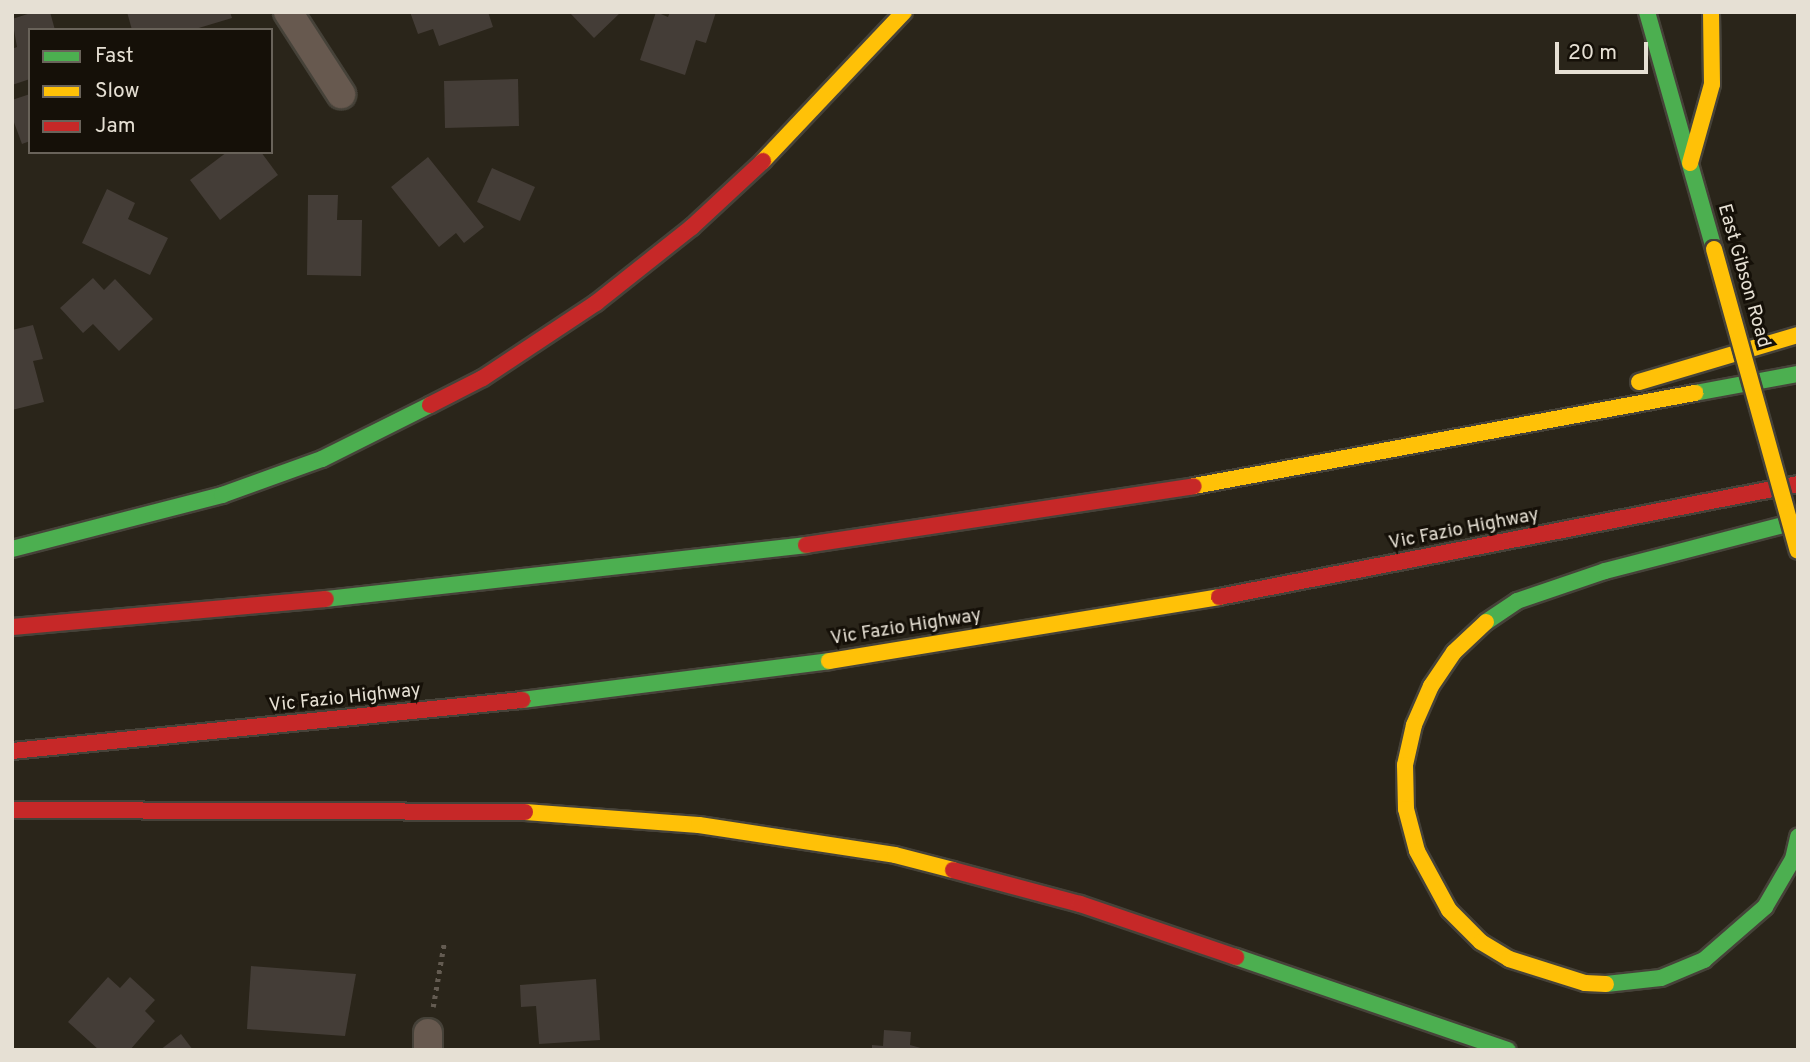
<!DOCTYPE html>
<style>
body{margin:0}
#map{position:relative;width:1810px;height:1062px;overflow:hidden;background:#2a251a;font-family:Overpass,sans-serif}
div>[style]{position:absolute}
.building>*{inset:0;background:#443d37}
.path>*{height:4.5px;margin-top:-2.25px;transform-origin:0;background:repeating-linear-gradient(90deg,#635b51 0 3.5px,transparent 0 8.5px)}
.roads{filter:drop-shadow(2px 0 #464239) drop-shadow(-2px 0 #464239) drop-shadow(0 2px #464239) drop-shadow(0 -2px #464239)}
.street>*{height:28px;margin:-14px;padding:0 14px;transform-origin:14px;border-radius:14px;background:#67594f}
.fast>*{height:16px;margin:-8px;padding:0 8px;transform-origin:8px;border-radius:8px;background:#4caf50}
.slow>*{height:16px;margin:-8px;padding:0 8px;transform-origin:8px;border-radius:8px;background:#ffc107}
.jam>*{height:16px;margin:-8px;padding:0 8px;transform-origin:8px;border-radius:8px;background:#c62828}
.bridges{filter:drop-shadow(2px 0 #464239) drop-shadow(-2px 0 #464239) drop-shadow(0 2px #464239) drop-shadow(0 -2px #464239)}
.slow-bridge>*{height:16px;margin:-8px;padding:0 8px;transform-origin:8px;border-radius:8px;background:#ffc107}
span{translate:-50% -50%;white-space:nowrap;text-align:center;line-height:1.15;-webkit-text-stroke:6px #151008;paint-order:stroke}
.street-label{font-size:19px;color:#e6e0d4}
.frame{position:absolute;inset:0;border:14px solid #e6e0d4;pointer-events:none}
.legend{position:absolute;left:28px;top:28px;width:245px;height:126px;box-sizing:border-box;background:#151008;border:2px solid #69635a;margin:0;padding:9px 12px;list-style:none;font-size:21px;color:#e6e0d4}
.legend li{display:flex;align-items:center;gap:14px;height:35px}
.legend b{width:35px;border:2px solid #69635a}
.scale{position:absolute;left:1555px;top:42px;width:93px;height:32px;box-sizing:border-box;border:4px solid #e6e0d4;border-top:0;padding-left:9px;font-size:21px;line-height:24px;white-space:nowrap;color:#e6e0d4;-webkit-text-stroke:5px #151008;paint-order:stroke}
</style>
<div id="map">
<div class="building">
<div style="clip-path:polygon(34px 12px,50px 12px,55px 30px,30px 30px,30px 79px,12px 85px,12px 49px,17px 47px,12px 19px)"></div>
<div style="clip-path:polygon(127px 12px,230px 12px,232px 18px,192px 30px,132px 30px)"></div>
<div style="clip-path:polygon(410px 12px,488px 12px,493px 27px,439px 46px,433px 29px,418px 34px)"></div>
<div style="clip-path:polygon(569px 12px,621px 12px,594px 38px)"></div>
<div style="clip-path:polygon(656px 12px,668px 17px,670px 12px,716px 12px,706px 43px,696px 40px,685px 75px,640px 60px)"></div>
<div style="clip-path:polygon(518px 79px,519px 126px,445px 128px,444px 81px)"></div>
<div style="clip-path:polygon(30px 94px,30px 141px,22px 144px,12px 117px,12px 100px)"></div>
<div style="clip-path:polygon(227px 152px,261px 152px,278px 175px,220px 220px,190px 180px)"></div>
<div style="clip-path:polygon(428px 157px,484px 227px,464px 243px,456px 233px,439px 247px,391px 187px)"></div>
<div style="clip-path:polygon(492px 168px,535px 187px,520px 221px,477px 202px)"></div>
<div style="clip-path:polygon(107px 189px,135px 203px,128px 219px,168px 238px,150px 275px,82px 243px)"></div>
<div style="clip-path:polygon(308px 195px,338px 195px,337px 220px,362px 220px,361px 276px,307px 275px)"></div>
<div style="clip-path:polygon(93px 278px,104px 290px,115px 279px,153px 319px,119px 351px,93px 324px,83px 333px,60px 308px)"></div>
<div style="clip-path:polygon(33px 325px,43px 359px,33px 361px,44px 402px,12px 410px,12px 330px)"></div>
<div style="clip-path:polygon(251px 966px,356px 974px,345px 1036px,247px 1029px)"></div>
<div style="clip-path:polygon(108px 977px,120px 988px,130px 977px,155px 1000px,145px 1011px,155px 1021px,130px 1050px,99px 1050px,68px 1022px)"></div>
<div style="clip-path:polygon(596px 979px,600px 1040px,539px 1044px,536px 1006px,521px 1007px,520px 985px)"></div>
<div style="clip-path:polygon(884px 1030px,911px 1032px,910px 1045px,928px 1050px,872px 1050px,872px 1045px,883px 1046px)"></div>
<div style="clip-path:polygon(181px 1034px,193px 1050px,160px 1050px)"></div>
</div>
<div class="path">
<div style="left:433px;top:1007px;width:65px;rotate:-80.2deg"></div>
</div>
<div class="roads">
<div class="street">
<div style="left:288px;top:12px;width:98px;rotate:57.1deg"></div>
<div style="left:428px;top:1050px;width:17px;rotate:-90deg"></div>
</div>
<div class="fast">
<div style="left:1647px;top:12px;width:246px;rotate:74.2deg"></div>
<div style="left:1695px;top:393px;width:105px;rotate:-10.5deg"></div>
<div style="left:12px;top:549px;width:217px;rotate:-14.4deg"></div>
<div style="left:222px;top:495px;width:106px;rotate:-19.8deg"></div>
<div style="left:322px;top:459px;width:121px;rotate:-26.6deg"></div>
<div style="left:326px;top:599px;width:483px;rotate:-6.4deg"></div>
<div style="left:1486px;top:622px;width:37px;rotate:-34deg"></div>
<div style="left:1517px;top:601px;width:93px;rotate:-18.8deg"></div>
<div style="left:1605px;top:571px;width:199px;rotate:-14.5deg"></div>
<div style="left:522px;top:700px;width:309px;rotate:-7.2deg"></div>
<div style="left:1236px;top:957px;width:287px;rotate:18.9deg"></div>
<div style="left:1606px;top:984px;width:55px;rotate:-6.2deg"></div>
<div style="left:1661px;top:978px;width:47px;rotate:-22.7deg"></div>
<div style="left:1704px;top:960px;width:81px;rotate:-41deg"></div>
<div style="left:1765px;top:907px;width:56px;rotate:-59.7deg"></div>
<div style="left:1793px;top:859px;width:23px;rotate:-77deg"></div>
</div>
<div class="slow">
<div style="left:763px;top:161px;width:205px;rotate:-46.6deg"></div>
<div style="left:1690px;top:163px;width:82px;rotate:-74.4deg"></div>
<div style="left:1712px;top:84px;width:72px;rotate:-90.8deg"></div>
<div style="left:1639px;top:382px;width:166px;rotate:-16.5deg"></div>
<div style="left:1194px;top:486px;width:510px;rotate:-10.52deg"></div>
<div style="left:1486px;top:622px;width:44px;rotate:136.8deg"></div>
<div style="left:1454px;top:652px;width:41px;rotate:124.1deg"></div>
<div style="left:1431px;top:686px;width:43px;rotate:113.6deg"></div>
<div style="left:1414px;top:725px;width:41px;rotate:102.7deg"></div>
<div style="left:1405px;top:765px;width:44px;rotate:88.7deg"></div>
<div style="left:1406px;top:809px;width:43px;rotate:75.3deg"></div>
<div style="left:1417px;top:851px;width:67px;rotate:61.5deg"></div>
<div style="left:1449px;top:910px;width:45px;rotate:45deg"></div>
<div style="left:1481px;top:942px;width:33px;rotate:31deg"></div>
<div style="left:1509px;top:959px;width:80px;rotate:17.5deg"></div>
<div style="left:1585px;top:983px;width:21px;rotate:3deg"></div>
<div style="left:829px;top:661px;width:395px;rotate:-9.3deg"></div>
<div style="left:525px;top:812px;width:174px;rotate:4.3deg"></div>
<div style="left:699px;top:825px;width:198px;rotate:8.7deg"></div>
<div style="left:895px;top:855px;width:60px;rotate:14.5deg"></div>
</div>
<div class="jam">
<div style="left:430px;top:405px;width:59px;rotate:-27deg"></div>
<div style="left:483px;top:378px;width:136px;rotate:-33.6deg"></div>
<div style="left:596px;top:303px;width:122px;rotate:-38.4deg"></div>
<div style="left:692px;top:227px;width:97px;rotate:-42.9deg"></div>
<div style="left:806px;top:545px;width:392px;rotate:-8.6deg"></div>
<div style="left:1219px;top:597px;width:590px;rotate:-11.04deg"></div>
<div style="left:12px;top:627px;width:315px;rotate:-5.1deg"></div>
<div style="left:12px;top:751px;width:513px;rotate:-5.71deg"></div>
<div style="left:12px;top:810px;width:513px;rotate:0.22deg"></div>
<div style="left:953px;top:870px;width:131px;rotate:15deg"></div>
<div style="left:1080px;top:904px;width:165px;rotate:18.8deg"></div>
</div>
</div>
<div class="bridges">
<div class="slow-bridge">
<div style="left:1714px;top:249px;width:313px;rotate:74.5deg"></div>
</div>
</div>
<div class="street-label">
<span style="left:1743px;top:276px;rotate:74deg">East Gibson Road</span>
<span style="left:1464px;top:530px;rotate:-11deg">Vic Fazio Highway</span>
<span style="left:906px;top:628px;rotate:-9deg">Vic Fazio Highway</span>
<span style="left:345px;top:699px;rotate:-6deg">Vic Fazio Highway</span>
</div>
<div class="frame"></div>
<ul class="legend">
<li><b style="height:9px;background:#4caf50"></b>Fast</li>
<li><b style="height:9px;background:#ffc107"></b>Slow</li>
<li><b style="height:9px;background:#c62828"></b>Jam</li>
</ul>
<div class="scale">20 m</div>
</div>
